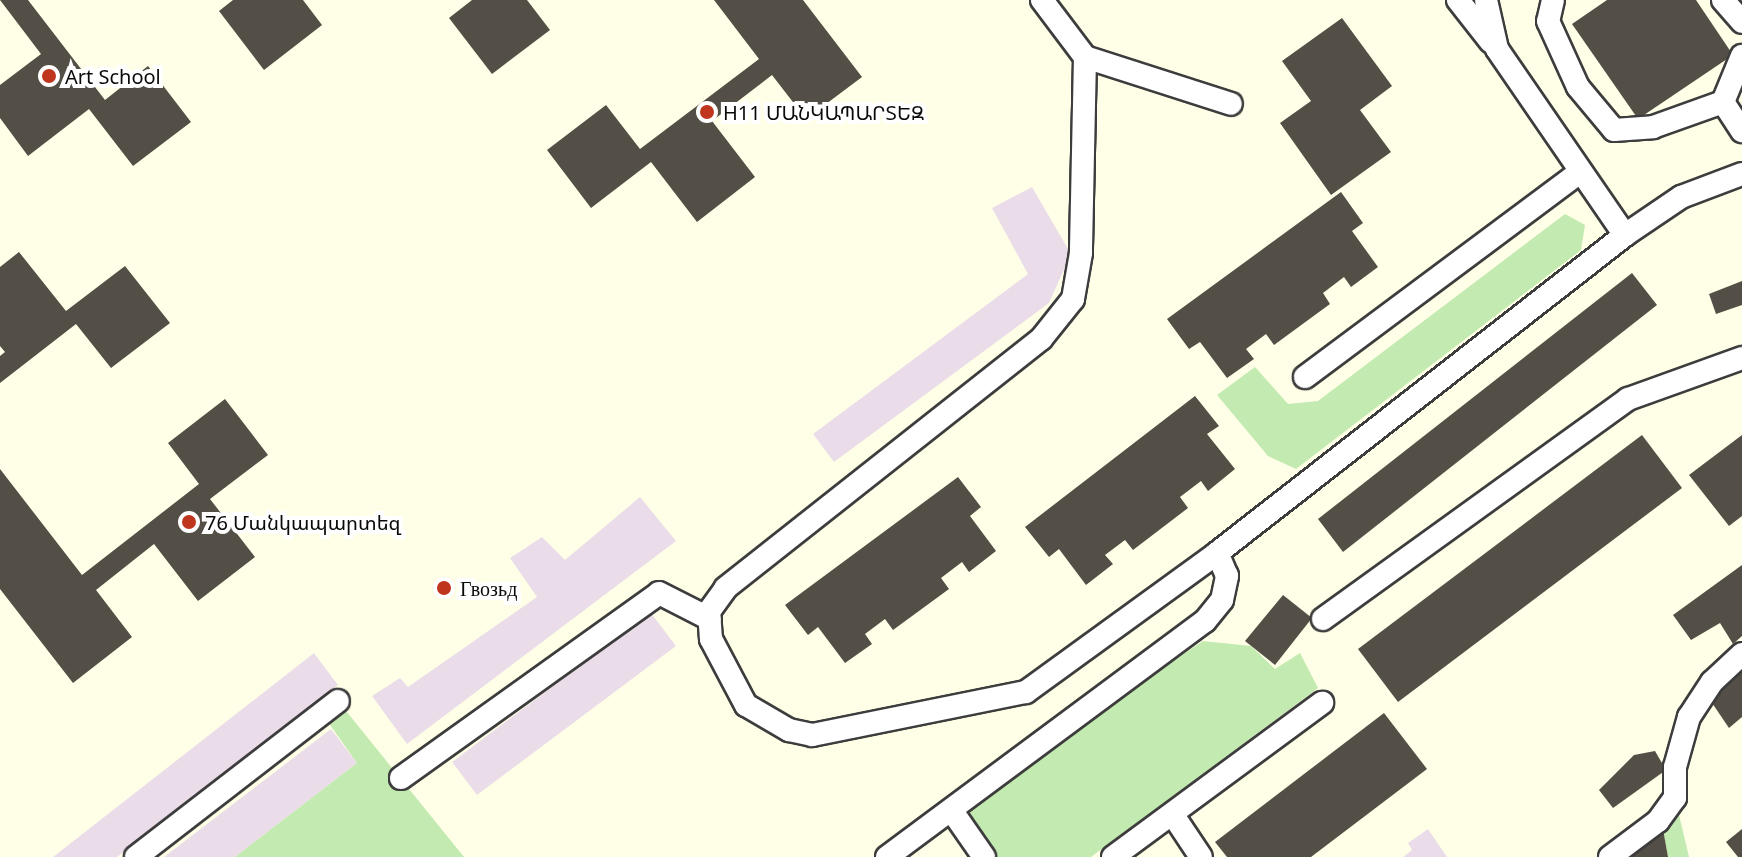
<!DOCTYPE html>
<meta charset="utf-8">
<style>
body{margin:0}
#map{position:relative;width:1742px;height:857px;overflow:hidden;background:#ffffe7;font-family:Georgia,"Noto Sans Armenian",serif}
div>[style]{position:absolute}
.industrial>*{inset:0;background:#eadde9}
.green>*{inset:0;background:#c3eab0}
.building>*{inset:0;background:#534e46}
.roads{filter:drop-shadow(2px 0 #3d3d3d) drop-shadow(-2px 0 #3d3d3d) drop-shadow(0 2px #3d3d3d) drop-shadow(0 -2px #3d3d3d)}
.lane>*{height:22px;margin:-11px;padding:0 11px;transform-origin:11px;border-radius:11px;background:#fff}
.dots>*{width:22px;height:22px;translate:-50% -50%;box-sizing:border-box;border:4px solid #fff;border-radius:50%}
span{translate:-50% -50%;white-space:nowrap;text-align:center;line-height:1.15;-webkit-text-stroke:8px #fff;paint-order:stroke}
.poi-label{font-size:20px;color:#0a0a0a}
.left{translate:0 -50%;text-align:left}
</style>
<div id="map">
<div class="industrial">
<div style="clip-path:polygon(1032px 187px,1071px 254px,1049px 303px,834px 462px,813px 434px,1028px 274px,992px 208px)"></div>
<div style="clip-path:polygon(640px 497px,676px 541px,407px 744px,372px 696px,400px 678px,408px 687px,537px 597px,510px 558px,542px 537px,565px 560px)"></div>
<div style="clip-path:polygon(651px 613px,676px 646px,477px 795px,452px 762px)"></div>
<div style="clip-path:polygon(314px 653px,338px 685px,117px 857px,53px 857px)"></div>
<div style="clip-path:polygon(331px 729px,357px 763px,235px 857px,164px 857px)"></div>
<div style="clip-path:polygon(1428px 829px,1447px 857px,1403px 857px,1412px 850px,1408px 843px)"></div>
</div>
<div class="green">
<div style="clip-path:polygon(1565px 214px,1585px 225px,1581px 250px,1296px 469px,1268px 456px,1217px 395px,1255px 367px,1288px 404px,1318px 401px)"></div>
<div style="clip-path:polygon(1203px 641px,1251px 646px,1275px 669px,1300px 653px,1318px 688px,1091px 857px,985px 857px,952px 811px)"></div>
<div style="clip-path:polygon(338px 701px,464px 857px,235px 857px,357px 763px,323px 715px)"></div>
<div style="clip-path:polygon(1675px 798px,1689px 857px,1668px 857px,1661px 818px)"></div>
</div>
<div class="building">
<div style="clip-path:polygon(0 0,28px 0,105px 100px,148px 66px,191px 122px,133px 166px,89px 109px,28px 156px,0 118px,0 85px,41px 54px)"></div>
<div style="clip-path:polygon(233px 0,303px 0,322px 25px,264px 70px,219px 11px)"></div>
<div style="clip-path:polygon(472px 0,527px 0,550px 30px,492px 74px,449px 18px)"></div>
<div style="clip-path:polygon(714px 0,803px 0,862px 77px,806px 119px,772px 75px,712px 121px,755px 177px,697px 222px,651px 162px,591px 208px,547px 150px,606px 105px,640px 149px,759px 59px)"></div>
<div style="clip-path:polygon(1607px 0,1696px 0,1733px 55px,1638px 119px,1572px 24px)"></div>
<div style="clip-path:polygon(1342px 18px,1392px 86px,1360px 110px,1391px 152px,1331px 195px,1280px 123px,1311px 101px,1282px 61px)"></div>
<div style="clip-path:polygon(1341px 192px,1363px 223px,1352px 231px,1378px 267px,1351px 287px,1344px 277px,1323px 293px,1330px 304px,1274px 345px,1266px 334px,1246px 349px,1254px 359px,1227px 378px,1200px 342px,1189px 349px,1167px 319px)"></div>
<div style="clip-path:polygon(19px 252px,66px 311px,125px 266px,170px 323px,111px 368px,76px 324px,0 383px,0 356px,5px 352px,0 346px,0 267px)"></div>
<div style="clip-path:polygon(1632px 273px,1657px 305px,1343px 552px,1318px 519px)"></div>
<div style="clip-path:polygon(1742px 281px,1742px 305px,1716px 314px,1709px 294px)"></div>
<div style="clip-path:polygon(1195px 396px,1219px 426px,1207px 434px,1235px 469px,1208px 491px,1201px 481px,1180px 497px,1188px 508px,1133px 550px,1125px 540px,1105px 555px,1113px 564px,1086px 585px,1059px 549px,1049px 557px,1025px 527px)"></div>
<div style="clip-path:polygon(225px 399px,268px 455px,210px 499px,255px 557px,198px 601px,154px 544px,96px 590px,132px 637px,73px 683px,0 589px,0 469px,82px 575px,199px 484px,168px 443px)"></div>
<div style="clip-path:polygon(1642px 435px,1682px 488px,1398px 702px,1358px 649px)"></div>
<div style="clip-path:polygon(1742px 435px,1742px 516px,1729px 526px,1689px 475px)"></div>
<div style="clip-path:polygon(958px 477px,981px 507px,970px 516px,996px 551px,969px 572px,962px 562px,941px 578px,949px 589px,893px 630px,885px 619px,865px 634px,872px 644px,845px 663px,818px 627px,808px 635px,785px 605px)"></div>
<div style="clip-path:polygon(1742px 565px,1742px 636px,1733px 644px,1720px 623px,1691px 640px,1673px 615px)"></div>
<div style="clip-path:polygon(1283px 595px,1312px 618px,1275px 665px,1245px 641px)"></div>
<div style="clip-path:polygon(1742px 669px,1742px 717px,1729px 728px,1708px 697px)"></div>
<div style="clip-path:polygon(1384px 713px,1427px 769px,1311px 857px,1227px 857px,1215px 842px)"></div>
<div style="clip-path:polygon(1655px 751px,1666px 770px,1613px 808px,1599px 790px,1634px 755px)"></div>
<div style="clip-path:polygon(1661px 818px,1668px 857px,1617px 857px)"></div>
<div style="clip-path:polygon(1742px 829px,1742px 857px,1738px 857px,1726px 842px)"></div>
</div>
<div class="roads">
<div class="lane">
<div style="left:1042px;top:0;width:71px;rotate:53deg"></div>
<div style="left:1085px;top:57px;width:196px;rotate:91.2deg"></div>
<div style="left:1081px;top:253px;width:47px;rotate:99.9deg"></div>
<div style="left:1073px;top:299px;width:51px;rotate:128.7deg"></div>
<div style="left:1041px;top:339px;width:402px;rotate:141.7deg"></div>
<div style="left:726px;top:588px;width:29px;rotate:126deg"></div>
<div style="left:709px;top:611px;width:28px;rotate:86deg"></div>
<div style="left:711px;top:639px;width:75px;rotate:62.1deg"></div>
<div style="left:746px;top:705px;width:50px;rotate:30.2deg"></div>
<div style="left:789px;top:730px;width:24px;rotate:12deg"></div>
<div style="left:812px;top:735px;width:218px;rotate:-11.4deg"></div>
<div style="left:1026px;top:692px;width:236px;rotate:-36deg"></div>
<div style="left:1217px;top:553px;width:517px;rotate:-37.93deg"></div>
<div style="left:1625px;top:235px;width:68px;rotate:-34.2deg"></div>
<div style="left:1681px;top:197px;width:65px;rotate:-20.7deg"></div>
<div style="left:1458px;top:0;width:53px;rotate:51.8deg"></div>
<div style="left:1486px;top:0;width:50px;rotate:77.3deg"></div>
<div style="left:1497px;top:49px;width:226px;rotate:55.5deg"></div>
<div style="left:1553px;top:0;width:22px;rotate:103deg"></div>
<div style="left:1548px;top:21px;width:72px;rotate:65.6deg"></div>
<div style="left:1578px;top:87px;width:56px;rotate:50.1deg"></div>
<div style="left:1614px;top:130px;width:39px;rotate:-4deg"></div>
<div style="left:1653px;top:127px;width:74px;rotate:-19.7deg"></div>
<div style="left:1723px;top:102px;width:35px;rotate:57deg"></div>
<div style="left:1723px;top:0;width:29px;rotate:49deg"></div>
<div style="left:1085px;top:57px;width:153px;rotate:17.8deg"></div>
<div style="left:1723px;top:102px;width:50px;rotate:-67.6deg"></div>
<div style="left:1305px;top:377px;width:342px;rotate:-36.7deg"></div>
<div style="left:1323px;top:619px;width:376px;rotate:-35.8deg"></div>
<div style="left:1628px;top:399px;width:121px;rotate:-19.8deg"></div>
<div style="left:401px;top:778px;width:317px;rotate:-35.6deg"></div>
<div style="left:659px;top:593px;width:57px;rotate:27deg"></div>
<div style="left:952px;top:811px;width:56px;rotate:55.2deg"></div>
<div style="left:1173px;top:815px;width:50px;rotate:56.3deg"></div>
<div style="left:136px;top:857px;width:255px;rotate:-37.7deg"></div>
<div style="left:887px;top:857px;width:396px;rotate:-36.6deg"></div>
<div style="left:1205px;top:621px;width:27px;rotate:-51deg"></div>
<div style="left:1222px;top:600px;width:25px;rotate:-78deg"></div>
<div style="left:1227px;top:576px;width:25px;rotate:-113deg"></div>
<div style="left:1113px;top:857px;width:260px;rotate:-36.4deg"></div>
<div style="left:1610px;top:857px;width:60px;rotate:-36.9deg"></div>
<div style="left:1658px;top:821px;width:29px;rotate:-54deg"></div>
<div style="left:1675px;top:798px;width:31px;rotate:-90deg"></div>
<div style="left:1675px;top:767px;width:52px;rotate:-74.4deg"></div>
<div style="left:1689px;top:717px;width:42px;rotate:-56.7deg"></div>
<div style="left:1712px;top:682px;width:41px;rotate:-43deg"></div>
</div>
</div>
<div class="dots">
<div style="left:49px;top:76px;background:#bf351d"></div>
<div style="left:707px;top:112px;background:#bf351d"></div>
<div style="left:189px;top:522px;background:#bf351d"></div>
<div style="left:444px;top:588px;background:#bf351d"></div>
</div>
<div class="poi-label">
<span class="left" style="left:65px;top:76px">Art School</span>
<span class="left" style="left:723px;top:112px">H11 ՄԱՆԿԱՊԱՐՏԵԶ</span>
<span class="left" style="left:205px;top:522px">76 Մանկապարտեզ</span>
<span class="left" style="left:460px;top:588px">Гвозьд</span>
</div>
</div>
